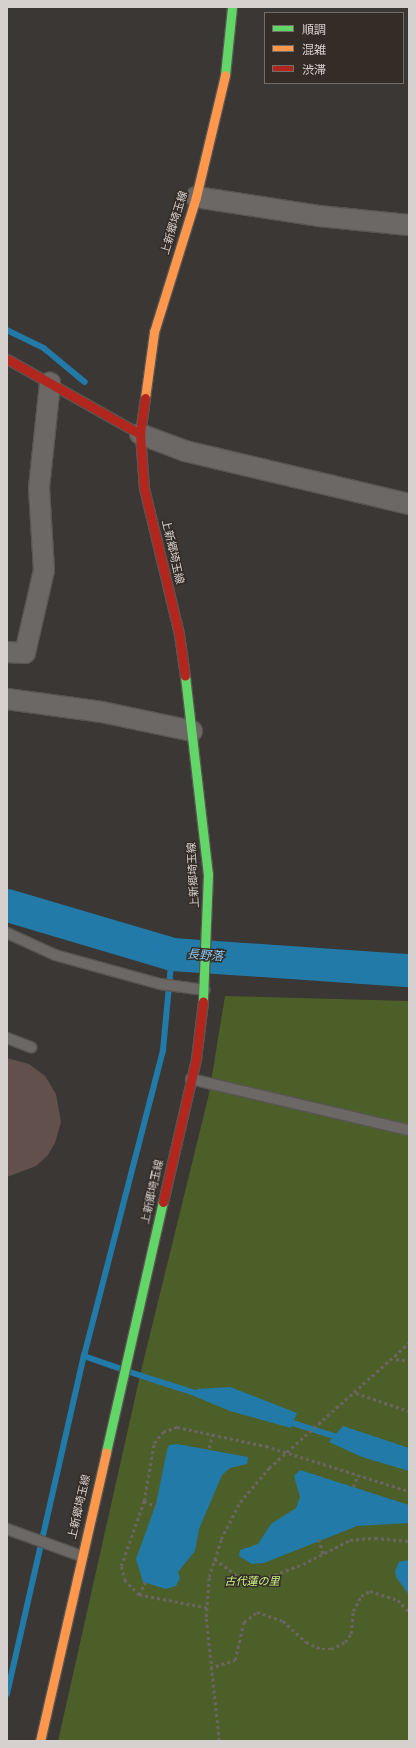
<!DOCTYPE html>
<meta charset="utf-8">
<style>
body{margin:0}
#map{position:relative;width:416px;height:1748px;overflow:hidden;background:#3a3734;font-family:Bitter,"Noto Sans JP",serif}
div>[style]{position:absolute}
.green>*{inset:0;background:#4d5f28}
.water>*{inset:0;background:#217aa8}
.stream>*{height:5.5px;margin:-2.75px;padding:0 2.75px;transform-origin:2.75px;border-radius:2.75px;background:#217aa8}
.river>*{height:33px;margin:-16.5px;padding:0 16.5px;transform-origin:16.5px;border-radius:16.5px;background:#217aa8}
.building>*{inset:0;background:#62504c}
.path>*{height:2.5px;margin-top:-1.25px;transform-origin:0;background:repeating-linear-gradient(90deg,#686563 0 3px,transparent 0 6px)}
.roads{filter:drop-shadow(1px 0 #585552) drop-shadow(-1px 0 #585552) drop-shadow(0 1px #585552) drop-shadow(0 -1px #585552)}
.lane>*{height:10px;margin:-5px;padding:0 5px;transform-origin:5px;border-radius:5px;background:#6b6866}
.street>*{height:20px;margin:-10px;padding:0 10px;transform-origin:10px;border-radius:10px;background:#6b6866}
.fast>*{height:9px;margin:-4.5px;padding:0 4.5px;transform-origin:4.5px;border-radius:4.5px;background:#63d668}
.slow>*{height:9px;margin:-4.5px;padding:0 4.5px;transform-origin:4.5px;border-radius:4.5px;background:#ff974d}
.jam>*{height:9px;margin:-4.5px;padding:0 4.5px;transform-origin:4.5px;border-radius:4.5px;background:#b3261e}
span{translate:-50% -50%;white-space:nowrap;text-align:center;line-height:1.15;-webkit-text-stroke:3px #332c27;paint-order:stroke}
.street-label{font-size:11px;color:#d6d1ce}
.park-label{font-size:11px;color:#cdf584;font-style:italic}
.water-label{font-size:12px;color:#8acaf3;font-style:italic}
.frame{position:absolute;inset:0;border:8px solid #d6d1ce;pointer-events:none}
.legend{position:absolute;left:264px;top:12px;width:140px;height:72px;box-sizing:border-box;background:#332c27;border:1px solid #746e6a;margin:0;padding:5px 7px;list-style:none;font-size:12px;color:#d6d1ce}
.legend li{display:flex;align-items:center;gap:8px;height:20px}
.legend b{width:20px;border:1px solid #746e6a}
</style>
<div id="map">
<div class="green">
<div style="clip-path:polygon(225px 996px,409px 1001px,409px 1741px,58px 1741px,142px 1367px,209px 1094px)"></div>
</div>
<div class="water">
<div style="clip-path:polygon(230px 1387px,297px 1413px,291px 1428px,230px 1411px,194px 1396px,197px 1389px)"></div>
<div style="clip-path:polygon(343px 1426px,409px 1448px,409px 1471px,362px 1457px,329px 1442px)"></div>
<div style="clip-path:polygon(177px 1444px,248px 1457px,247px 1464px,230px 1468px,222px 1475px,199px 1529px,195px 1551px,178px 1572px,180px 1578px,176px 1586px,166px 1589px,143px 1582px,136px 1559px,156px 1504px,167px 1450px,169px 1445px)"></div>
<div style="clip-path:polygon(300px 1470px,409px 1505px,409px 1523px,357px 1526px,264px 1563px,252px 1564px,239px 1556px,240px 1550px,258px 1544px,271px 1524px,296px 1508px,300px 1497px,294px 1476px)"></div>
<div style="clip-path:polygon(409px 1560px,409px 1595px,396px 1577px,395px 1571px,399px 1562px)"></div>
</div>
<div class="stream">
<div style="left:7px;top:330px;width:41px;rotate:25.9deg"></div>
<div style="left:44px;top:348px;width:53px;rotate:39.7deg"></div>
<div style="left:84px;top:1356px;width:39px;rotate:19deg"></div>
<div style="left:130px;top:1372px;width:75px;rotate:17.9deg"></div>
<div style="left:286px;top:1421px;width:58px;rotate:17.2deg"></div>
<div style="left:7px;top:1694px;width:347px;rotate:-77.2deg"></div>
<div style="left:84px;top:1356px;width:316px;rotate:-75.5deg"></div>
<div style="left:163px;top:1050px;width:96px;rotate:-84.6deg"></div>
</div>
<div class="river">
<div style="left:7px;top:905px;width:172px;rotate:16.5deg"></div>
<div style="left:172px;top:954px;width:238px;rotate:3.9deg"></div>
</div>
<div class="building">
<div style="clip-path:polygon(7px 1058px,29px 1064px,45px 1076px,56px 1094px,61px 1122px,55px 1143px,48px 1155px,36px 1166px,7px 1177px)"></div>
</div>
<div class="path">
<div style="left:396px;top:1359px;width:13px;rotate:9deg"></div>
<div style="left:356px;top:1393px;width:56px;rotate:18.8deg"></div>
<div style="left:209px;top:1448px;width:13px;rotate:-77deg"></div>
<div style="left:353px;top:1487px;width:13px;rotate:-67deg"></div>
<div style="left:144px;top:1501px;width:13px;rotate:23deg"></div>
<div style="left:319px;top:1539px;width:15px;rotate:74deg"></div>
<div style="left:215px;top:1559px;width:30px;rotate:37deg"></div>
<div style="left:239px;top:1577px;width:30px"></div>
<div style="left:269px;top:1577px;width:36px;rotate:-21deg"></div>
<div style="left:303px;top:1564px;width:53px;rotate:-27.1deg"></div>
<div style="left:350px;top:1540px;width:25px;rotate:-5deg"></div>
<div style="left:375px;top:1538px;width:34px;rotate:5deg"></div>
<div style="left:139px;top:1595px;width:14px;rotate:-65deg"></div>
<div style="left:207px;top:1608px;width:69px;rotate:-169.2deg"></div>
<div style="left:139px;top:1595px;width:20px;rotate:-135deg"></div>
<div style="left:125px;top:1581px;width:16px;rotate:-105deg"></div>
<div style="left:121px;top:1566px;width:69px;rotate:-70.5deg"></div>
<div style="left:144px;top:1501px;width:59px;rotate:-80.2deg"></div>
<div style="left:154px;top:1443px;width:14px;rotate:-51deg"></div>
<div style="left:163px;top:1432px;width:15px;rotate:-20deg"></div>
<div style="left:177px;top:1427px;width:91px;rotate:12.1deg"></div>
<div style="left:266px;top:1446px;width:150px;rotate:17.5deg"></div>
<div style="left:210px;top:1668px;width:26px;rotate:-18deg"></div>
<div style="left:235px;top:1660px;width:39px;rotate:-77deg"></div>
<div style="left:244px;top:1622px;width:16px;rotate:-38deg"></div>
<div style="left:257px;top:1612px;width:28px;rotate:19deg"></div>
<div style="left:283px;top:1621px;width:31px;rotate:42deg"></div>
<div style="left:306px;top:1642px;width:17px;rotate:24deg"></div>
<div style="left:322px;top:1649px;width:9px"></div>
<div style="left:331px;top:1649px;width:16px;rotate:-27deg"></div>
<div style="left:345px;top:1642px;width:10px;rotate:-53deg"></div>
<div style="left:351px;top:1634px;width:23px;rotate:-85deg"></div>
<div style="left:353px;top:1611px;width:17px;rotate:-62deg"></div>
<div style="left:361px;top:1596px;width:10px;rotate:-29deg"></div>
<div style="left:370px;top:1591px;width:29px;rotate:18deg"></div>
<div style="left:398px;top:1600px;width:16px;rotate:47deg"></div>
<div style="left:219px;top:1741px;width:125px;rotate:-96deg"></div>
<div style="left:206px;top:1617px;width:40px;rotate:-85.7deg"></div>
<div style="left:209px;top:1577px;width:40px;rotate:-72deg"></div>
<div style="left:221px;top:1539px;width:42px;rotate:-62.8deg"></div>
<div style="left:240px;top:1502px;width:45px;rotate:-49.5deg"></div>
<div style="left:269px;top:1468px;width:188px;rotate:-41.8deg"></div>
</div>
<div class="roads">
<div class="lane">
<div style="left:7px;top:933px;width:53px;rotate:24.6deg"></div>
<div style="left:55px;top:955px;width:109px;rotate:15.4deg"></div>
<div style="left:160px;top:984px;width:45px;rotate:7.6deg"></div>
<div style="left:7px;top:1038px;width:26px;rotate:21deg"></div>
<div style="left:191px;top:1079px;width:224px;rotate:13.2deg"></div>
<div style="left:7px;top:1529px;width:79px;rotate:20deg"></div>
</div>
<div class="street">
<div style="left:196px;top:197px;width:124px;rotate:8.8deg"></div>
<div style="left:319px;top:216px;width:90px;rotate:5.7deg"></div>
<div style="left:140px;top:434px;width:48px;rotate:20.7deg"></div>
<div style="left:185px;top:451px;width:230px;rotate:13.3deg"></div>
<div style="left:7px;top:652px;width:18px;rotate:3deg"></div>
<div style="left:25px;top:653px;width:85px;rotate:-77.1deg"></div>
<div style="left:44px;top:570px;width:82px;rotate:-93.5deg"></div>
<div style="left:39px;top:488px;width:106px;rotate:-84deg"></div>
<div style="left:7px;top:699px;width:96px;rotate:7.8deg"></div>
<div style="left:102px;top:712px;width:92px;rotate:11.9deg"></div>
</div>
<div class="fast">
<div style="left:225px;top:75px;width:68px;rotate:-84.1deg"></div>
<div style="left:185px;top:676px;width:199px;rotate:83.4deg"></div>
<div style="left:208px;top:874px;width:127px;rotate:92.3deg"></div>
<div style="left:106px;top:1452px;width:256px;rotate:-77.2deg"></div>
</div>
<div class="slow">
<div style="left:145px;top:398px;width:67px;rotate:-82.2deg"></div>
<div style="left:154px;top:332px;width:141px;rotate:-72.7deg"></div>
<div style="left:196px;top:197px;width:125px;rotate:-76.6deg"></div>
<div style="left:40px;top:1741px;width:296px;rotate:-77.1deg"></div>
</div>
<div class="jam">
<div style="left:7px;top:359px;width:153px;rotate:29.4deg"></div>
<div style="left:145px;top:398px;width:36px;rotate:98deg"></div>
<div style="left:140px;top:434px;width:54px;rotate:85.8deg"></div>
<div style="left:144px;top:488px;width:150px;rotate:76.5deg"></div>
<div style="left:179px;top:634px;width:42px;rotate:81.9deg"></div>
<div style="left:163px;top:1202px;width:147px;rotate:-77deg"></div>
<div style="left:196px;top:1059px;width:58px;rotate:-83.1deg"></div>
</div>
</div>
<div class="street-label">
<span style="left:175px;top:223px;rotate:-73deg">上新郷埼玉線</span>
<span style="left:172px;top:552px;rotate:77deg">上新郷埼玉線</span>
<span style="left:194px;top:875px;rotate:-93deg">上新郷埼玉線</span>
<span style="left:153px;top:1192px;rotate:-77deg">上新郷埼玉線</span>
<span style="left:80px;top:1507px;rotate:-77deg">上新郷埼玉線</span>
</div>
<div class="park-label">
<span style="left:252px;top:1582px">古代蓮の里</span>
</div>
<div class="water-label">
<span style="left:205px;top:956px;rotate:4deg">長野落</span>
</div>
<div class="frame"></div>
<ul class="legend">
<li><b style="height:5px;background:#63d668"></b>順調</li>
<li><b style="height:5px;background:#ff974d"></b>混雑</li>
<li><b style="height:5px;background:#b3261e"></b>渋滞</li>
</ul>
</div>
